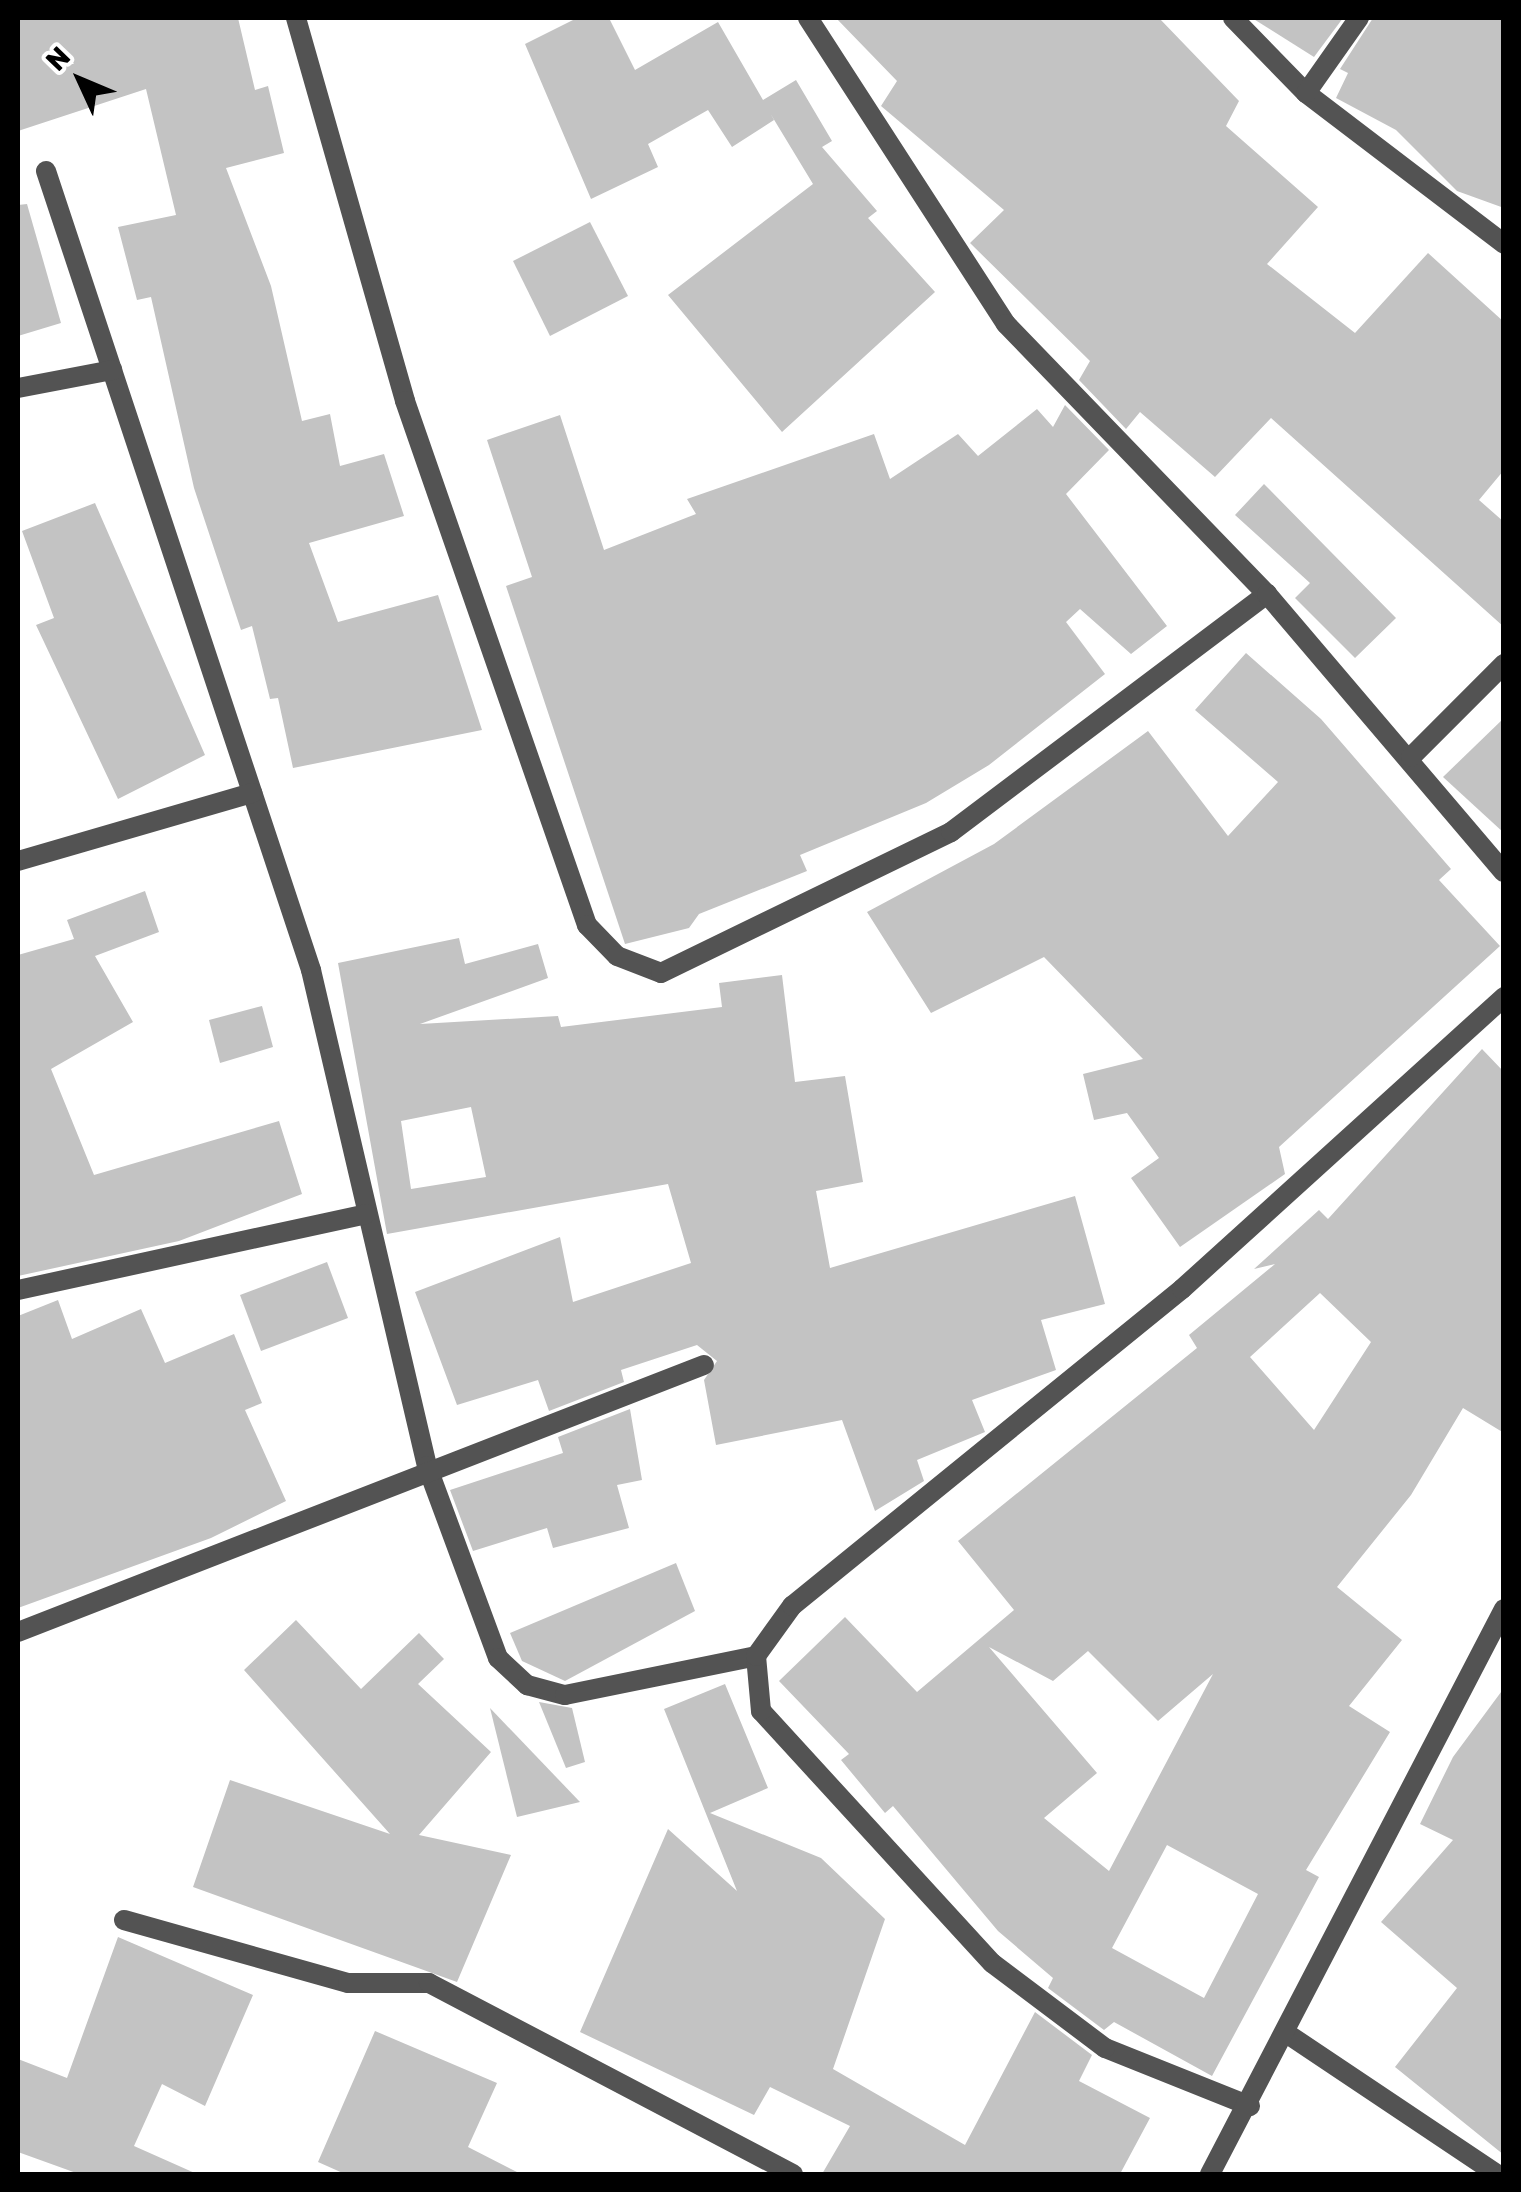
<!DOCTYPE html>
<style>
body{margin:0}
#map{position:relative;width:1521px;height:2192px;overflow:hidden;background:#fff;font-family:Rubik,sans-serif}
div>[style]{position:absolute}
.building>*{inset:0;background:#c3c3c3}
.minor>*{height:20px;margin:-10px;padding:0 10px;transform-origin:10px;border-radius:10px;background:#535353}
span{translate:-50% -50%;white-space:nowrap;text-align:center;line-height:1.15;-webkit-text-stroke:8px #fff;paint-order:stroke}
.frame{position:absolute;inset:0;border:20px solid #000;pointer-events:none}
.north{position:absolute;left:30px;top:30px;width:100px;height:100px;-webkit-text-stroke:8px #fff;paint-order:stroke;rotate:314deg;font-size:28px;font-weight:700;line-height:40px;text-align:center;color:#000}
.north::after{content:'';display:block;margin:auto;width:35px;height:45px;background:#000;clip-path:polygon(50% 0,100% 100%,50% 72%,0 100%)}
</style>
<div id="map">
<div class="building">
<div style="clip-path:polygon(18px 18px,238px 18px,255px 90px,268px 86px,284px 153px,226px 168px,271px 286px,302px 421px,330px 414px,340px 466px,384px 454px,404px 516px,309px 543px,338px 622px,438px 595px,482px 730px,293px 768px,278px 698px,270px 699px,252px 626px,241px 630px,194px 488px,151px 297px,137px 300px,118px 227px,176px 215px,146px 89px,18px 131px)"></div>
<div style="clip-path:polygon(577px 18px,609px 18px,635px 70px,718px 22px,763px 100px,796px 80px,832px 141px,822px 147px,877px 211px,868px 218px,935px 292px,782px 432px,668px 295px,813px 184px,770px 113px,774px 120px,732px 147px,708px 110px,648px 144px,658px 167px,591px 199px,525px 44px)"></div>
<div style="clip-path:polygon(836px 18px,1159px 18px,1239px 101px,1226px 126px,1318px 207px,1267px 264px,1355px 333px,1428px 253px,1504px 322px,1504px 470px,1479px 500px,1504px 522px,1504px 627px,1271px 418px,1215px 477px,1140px 412px,1126px 429px,1079px 380px,1090px 361px,970px 243px,1004px 210px,881px 106px,897px 81px)"></div>
<div style="clip-path:polygon(1252px 18px,1343px 18px,1314px 57px)"></div>
<div style="clip-path:polygon(1373px 18px,1504px 18px,1504px 208px,1457px 191px,1396px 130px,1336px 98px,1348px 73px,1340px 69px)"></div>
<div style="clip-path:polygon(27px 204px,61px 323px,18px 336px,18px 205px)"></div>
<div style="clip-path:polygon(590px 222px,628px 296px,550px 336px,513px 261px)"></div>
<div style="clip-path:polygon(1065px 405px,1109px 450px,1066px 494px,1167px 626px,1131px 654px,1080px 609px,1066px 622px,1105px 674px,989px 765px,926px 803px,800px 855px,807px 871px,699px 914px,689px 928px,625px 944px,506px 586px,532px 577px,487px 440px,560px 415px,604px 550px,696px 514px,687px 499px,874px 434px,890px 479px,958px 434px,978px 456px,1037px 409px,1053px 427px)"></div>
<div style="clip-path:polygon(1264px 484px,1396px 618px,1355px 658px,1295px 598px,1310px 583px,1235px 515px)"></div>
<div style="clip-path:polygon(95px 503px,205px 755px,118px 799px,36px 625px,54px 618px,22px 531px)"></div>
<div style="clip-path:polygon(1246px 653px,1321px 719px,1451px 869px,1439px 880px,1500px 946px,1279px 1147px,1285px 1174px,1180px 1247px,1131px 1178px,1159px 1158px,1127px 1113px,1094px 1120px,1083px 1074px,1143px 1059px,1044px 957px,931px 1013px,867px 912px,994px 844px,1148px 731px,1228px 836px,1278px 782px,1195px 710px)"></div>
<div style="clip-path:polygon(1504px 718px,1504px 833px,1443px 777px)"></div>
<div style="clip-path:polygon(145px 891px,159px 932px,95px 956px,133px 1022px,51px 1069px,94px 1175px,279px 1121px,302px 1194px,179px 1241px,18px 1276px,18px 955px,74px 939px,67px 920px)"></div>
<div style="clip-path:polygon(evenodd,459px 938px,465px 964px,538px 944px,548px 978px,420px 1024px,558px 1016px,561px 1027px,722px 1007px,719px 983px,782px 975px,795px 1082px,845px 1076px,863px 1182px,816px 1191px,830px 1268px,1075px 1196px,1105px 1304px,1041px 1320px,1056px 1370px,972px 1400px,985px 1432px,917px 1460px,924px 1481px,875px 1511px,842px 1420px,716px 1445px,704px 1380px,717px 1361px,697px 1345px,621px 1370px,624px 1382px,549px 1411px,538px 1380px,457px 1405px,415px 1292px,560px 1237px,573px 1302px,691px 1263px,668px 1184px,387px 1234px,338px 963px,459px 938px,471px 1107px,486px 1177px,411px 1189px,401px 1121px,471px 1107px)"></div>
<div style="clip-path:polygon(262px 1006px,273px 1047px,220px 1063px,209px 1020px)"></div>
<div style="clip-path:polygon(evenodd,1482px 1049px,1504px 1072px,1504px 1433px,1463px 1408px,1411px 1495px,1337px 1587px,1402px 1640px,1349px 1706px,1390px 1732px,1306px 1870px,1319px 1877px,1212px 2076px,1114px 2022px,1104px 2030px,1048px 1988px,1053px 1978px,998px 1931px,893px 1806px,885px 1813px,841px 1760px,849px 1754px,779px 1681px,845px 1617px,917px 1692px,1014px 1610px,958px 1541px,1197px 1348px,1189px 1335px,1275px 1264px,1254px 1269px,1319px 1210px,1328px 1219px,1482px 1049px,1320px 1293px,1371px 1342px,1314px 1430px,1250px 1357px,1320px 1293px,1482px 1049px,989px 1647px,1053px 1681px,1088px 1651px,1158px 1721px,1213px 1674px,1109px 1871px,1044px 1818px,1097px 1773px,989px 1647px,1482px 1049px,1167px 1845px,1258px 1894px,1204px 1998px,1112px 1948px,1167px 1845px)"></div>
<div style="clip-path:polygon(327px 1262px,348px 1318px,261px 1351px,240px 1295px)"></div>
<div style="clip-path:polygon(58px 1300px,72px 1339px,141px 1309px,165px 1363px,234px 1334px,262px 1403px,245px 1410px,286px 1501px,211px 1538px,18px 1608px,18px 1316px)"></div>
<div style="clip-path:polygon(630px 1409px,642px 1480px,617px 1485px,629px 1528px,553px 1548px,547px 1528px,473px 1551px,450px 1490px,563px 1453px,558px 1437px)"></div>
<div style="clip-path:polygon(676px 1563px,695px 1611px,565px 1681px,522px 1661px,510px 1633px)"></div>
<div style="clip-path:polygon(296px 1620px,361px 1689px,419px 1633px,444px 1659px,418px 1684px,491px 1752px,419px 1835px,511px 1855px,457px 1982px,193px 1887px,230px 1780px,390px 1834px,244px 1670px)"></div>
<div style="clip-path:polygon(725px 1684px,768px 1788px,710px 1813px,821px 1858px,885px 1919px,833px 2069px,965px 2145px,1035px 2012px,1092px 2055px,1079px 2081px,1150px 2118px,1120px 2174px,822px 2174px,850px 2126px,770px 2087px,754px 2115px,580px 2032px,668px 1829px,737px 1891px,664px 1709px)"></div>
<div style="clip-path:polygon(1504px 1688px,1504px 2155px,1395px 2067px,1457px 1988px,1381px 1922px,1453px 1840px,1420px 1824px,1453px 1757px)"></div>
<div style="clip-path:polygon(539px 1702px,572px 1708px,585px 1762px,566px 1768px)"></div>
<div style="clip-path:polygon(490px 1708px,580px 1802px,517px 1817px)"></div>
<div style="clip-path:polygon(118px 1937px,253px 1995px,205px 2106px,162px 2084px,134px 2146px,197px 2174px,79px 2174px,18px 2152px,18px 2059px,67px 2078px)"></div>
<div style="clip-path:polygon(375px 2031px,497px 2083px,468px 2147px,521px 2174px,345px 2174px,318px 2162px)"></div>
</div>
<div class="minor">
<div style="left:296px;top:18px;width:398px;rotate:74.1deg"></div>
<div style="left:405px;top:401px;width:555px;rotate:70.85deg"></div>
<div style="left:587px;top:925px;width:43px;rotate:45.9deg"></div>
<div style="left:617px;top:956px;width:47px;rotate:21.1deg"></div>
<div style="left:661px;top:973px;width:322px;rotate:-25.9deg"></div>
<div style="left:951px;top:832px;width:396px;rotate:-37deg"></div>
<div style="left:808px;top:18px;width:364px;rotate:57.1deg"></div>
<div style="left:1006px;top:324px;width:376px;rotate:46deg"></div>
<div style="left:1267px;top:594px;width:365px;rotate:49.6deg"></div>
<div style="left:1233px;top:18px;width:105px;rotate:45.8deg"></div>
<div style="left:1306px;top:93px;width:249px;rotate:37.3deg"></div>
<div style="left:1306px;top:93px;width:92px;rotate:-54.8deg"></div>
<div style="left:46px;top:171px;width:842px;rotate:71.65deg"></div>
<div style="left:311px;top:970px;width:509px;rotate:76.84deg"></div>
<div style="left:427px;top:1466px;width:205px;rotate:69.7deg"></div>
<div style="left:498px;top:1658px;width:40px;rotate:43deg"></div>
<div style="left:527px;top:1685px;width:39px;rotate:15deg"></div>
<div style="left:565px;top:1695px;width:195px;rotate:-11.5deg"></div>
<div style="left:18px;top:388px;width:96px;rotate:-10.8deg"></div>
<div style="left:1411px;top:757px;width:132px;rotate:-45deg"></div>
<div style="left:18px;top:861px;width:244px;rotate:-16.2deg"></div>
<div style="left:18px;top:1290px;width:356px;rotate:-12.3deg"></div>
<div style="left:18px;top:1632px;width:736px;rotate:-21.27deg"></div>
<div style="left:124px;top:1920px;width:233px;rotate:15.7deg"></div>
<div style="left:348px;top:1983px;width:81px"></div>
<div style="left:429px;top:1983px;width:411px;rotate:27.7deg"></div>
<div style="left:1286px;top:2033px;width:254px;rotate:33.8deg"></div>
<div style="left:1250px;top:2106px;width:156px;rotate:-158.2deg"></div>
<div style="left:1105px;top:2048px;width:141px;rotate:-143deg"></div>
<div style="left:992px;top:1963px;width:342px;rotate:-132.5deg"></div>
<div style="left:761px;top:1711px;width:55px;rotate:-95.2deg"></div>
<div style="left:756px;top:1656px;width:62px;rotate:-54.2deg"></div>
<div style="left:792px;top:1606px;width:503px;rotate:-39.1deg"></div>
<div style="left:1182px;top:1289px;width:435px;rotate:-42.2deg"></div>
<div style="left:1210px;top:2174px;width:637px;rotate:-62.51deg"></div>
</div>
<div class="frame"></div>
<div class="north">N</div>
</div>
